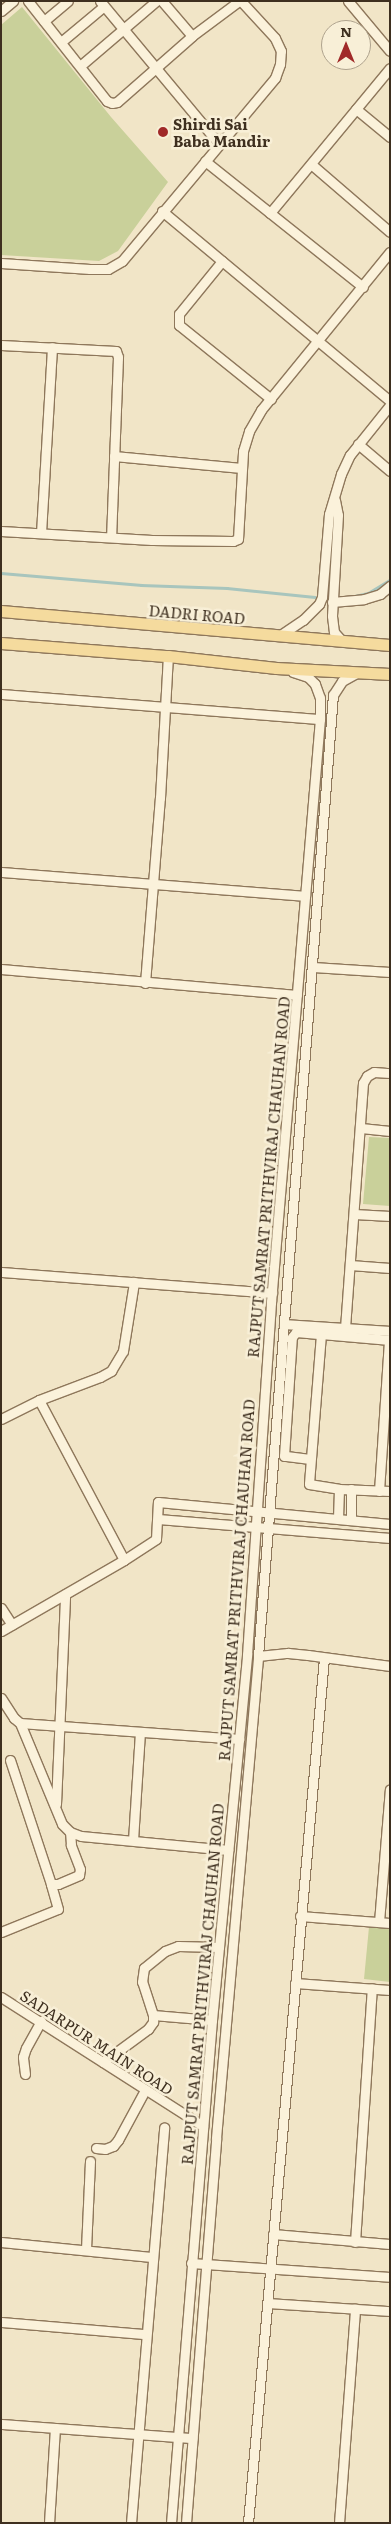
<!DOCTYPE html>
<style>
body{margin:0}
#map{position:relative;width:391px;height:2524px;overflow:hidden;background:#f1e5c7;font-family:Literata,serif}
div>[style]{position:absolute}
.green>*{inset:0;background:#c9d09a}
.stream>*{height:2.5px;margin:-1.25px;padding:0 1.25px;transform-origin:1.25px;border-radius:1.25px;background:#a8c5bd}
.roads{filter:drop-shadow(1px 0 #8e775b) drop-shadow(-1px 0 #8e775b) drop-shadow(0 1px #8e775b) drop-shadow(0 -1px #8e775b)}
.minor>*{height:9px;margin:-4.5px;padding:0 4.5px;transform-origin:4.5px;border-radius:4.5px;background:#fbf2db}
.major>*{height:11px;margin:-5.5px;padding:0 5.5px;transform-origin:5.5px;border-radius:5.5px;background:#f5db9e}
.dots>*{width:14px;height:14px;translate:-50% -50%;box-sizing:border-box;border:2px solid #f8efd7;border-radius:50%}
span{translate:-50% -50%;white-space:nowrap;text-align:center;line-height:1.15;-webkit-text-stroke:5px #f8efd7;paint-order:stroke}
.poi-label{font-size:15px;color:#3e2f1f;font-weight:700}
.left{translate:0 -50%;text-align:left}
.street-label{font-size:15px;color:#3e2f1f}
.frame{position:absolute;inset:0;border:2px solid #3e2f1f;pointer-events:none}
.north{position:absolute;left:321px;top:20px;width:50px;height:50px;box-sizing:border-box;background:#f8efd7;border:1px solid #aea28d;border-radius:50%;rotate:0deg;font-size:14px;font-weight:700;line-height:20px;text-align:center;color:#3e2f1f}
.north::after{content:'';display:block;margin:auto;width:18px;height:22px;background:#a02928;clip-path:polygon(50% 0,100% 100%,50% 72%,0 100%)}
</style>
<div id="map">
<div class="green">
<div style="clip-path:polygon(22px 7px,111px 117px,168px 182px,118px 251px,99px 261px,1px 255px,1px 25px)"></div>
<div style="clip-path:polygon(369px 1137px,390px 1138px,390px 1206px,363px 1204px)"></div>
<div style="clip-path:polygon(369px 1927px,390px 1929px,390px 1982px,364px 1979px)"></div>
</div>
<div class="stream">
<div style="left:1px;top:573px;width:141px;rotate:4.9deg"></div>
<div style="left:141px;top:585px;width:86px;rotate:2deg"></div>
<div style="left:227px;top:588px;width:88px;rotate:5.8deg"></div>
<div style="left:355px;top:596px;width:13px;rotate:-13deg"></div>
<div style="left:368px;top:593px;width:26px;rotate:-31deg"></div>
</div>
<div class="roads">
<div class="minor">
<div style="left:28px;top:1px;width:127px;rotate:51.7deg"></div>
<div style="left:107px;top:101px;width:5px;rotate:22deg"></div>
<div style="left:112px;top:103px;width:5px;rotate:-11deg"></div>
<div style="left:117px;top:102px;width:100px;rotate:-41.3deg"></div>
<div style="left:192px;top:36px;width:59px;rotate:-36.7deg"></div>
<div style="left:100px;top:1px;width:186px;rotate:50.2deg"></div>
<div style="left:162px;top:1px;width:46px;rotate:49.4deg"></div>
<div style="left:348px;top:1px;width:65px;rotate:50deg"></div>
<div style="left:1px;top:11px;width:16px;rotate:-40deg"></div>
<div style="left:44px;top:21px;width:31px;rotate:-40deg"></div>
<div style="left:61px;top:42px;width:56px;rotate:-39.9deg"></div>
<div style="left:80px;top:66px;width:100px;rotate:-40.5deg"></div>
<div style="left:356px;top:109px;width:44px;rotate:39.5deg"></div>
<div style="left:205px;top:161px;width:202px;rotate:38.6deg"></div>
<div style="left:311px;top:164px;width:104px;rotate:40.7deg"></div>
<div style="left:162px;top:211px;width:297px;rotate:39.8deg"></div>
<div style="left:270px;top:213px;width:188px;rotate:-50.4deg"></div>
<div style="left:222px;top:261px;width:68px;rotate:129.1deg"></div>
<div style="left:179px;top:314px;width:11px;rotate:90deg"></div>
<div style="left:179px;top:325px;width:118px;rotate:38.8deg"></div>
<div style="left:1px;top:263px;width:89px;rotate:3.9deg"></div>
<div style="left:90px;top:269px;width:18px"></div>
<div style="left:108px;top:269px;width:16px;rotate:-30deg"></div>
<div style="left:122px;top:261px;width:239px;rotate:-50.1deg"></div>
<div style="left:275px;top:78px;width:15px;rotate:-70deg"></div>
<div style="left:280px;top:64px;width:13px;rotate:-86deg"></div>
<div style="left:281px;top:51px;width:14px;rotate:-115deg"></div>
<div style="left:275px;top:38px;width:50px;rotate:-132.6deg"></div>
<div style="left:1px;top:345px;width:115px;rotate:3deg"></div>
<div style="left:116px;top:351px;width:6px;rotate:72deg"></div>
<div style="left:118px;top:357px;width:180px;rotate:92.2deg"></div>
<div style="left:358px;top:444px;width:42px;rotate:40.2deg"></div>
<div style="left:114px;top:456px;width:128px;rotate:5.4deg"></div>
<div style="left:335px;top:500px;width:15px;rotate:79deg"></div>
<div style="left:338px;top:515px;width:101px;rotate:93.4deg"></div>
<div style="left:332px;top:616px;width:16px;rotate:83deg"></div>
<div style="left:334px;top:632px;width:12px;rotate:48deg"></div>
<div style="left:1px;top:531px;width:151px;rotate:3.4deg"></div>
<div style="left:152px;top:540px;width:81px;rotate:0.7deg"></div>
<div style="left:233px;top:541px;width:5px;rotate:-22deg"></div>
<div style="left:238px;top:539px;width:88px;rotate:-86.7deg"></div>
<div style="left:243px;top:451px;width:21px;rotate:-73deg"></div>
<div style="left:249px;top:431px;width:24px;rotate:-60deg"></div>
<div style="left:261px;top:410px;width:204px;rotate:-50.8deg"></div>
<div style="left:41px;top:533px;width:186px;rotate:-86.6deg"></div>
<div style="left:332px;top:602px;width:32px;rotate:-5deg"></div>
<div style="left:364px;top:599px;width:17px;rotate:-17deg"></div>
<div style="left:380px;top:594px;width:13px;rotate:-39deg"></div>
<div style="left:279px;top:636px;width:29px;rotate:-34deg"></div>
<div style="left:303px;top:620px;width:23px;rotate:-45deg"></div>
<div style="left:319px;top:604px;width:8px;rotate:-67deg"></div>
<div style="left:322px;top:597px;width:83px;rotate:-85.2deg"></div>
<div style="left:329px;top:514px;width:42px;rotate:-73.3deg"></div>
<div style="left:341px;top:474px;width:21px;rotate:-65deg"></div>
<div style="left:350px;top:455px;width:64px;rotate:-51.3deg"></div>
<div style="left:1px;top:694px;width:320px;rotate:4.5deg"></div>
<div style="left:1px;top:872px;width:305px;rotate:4.5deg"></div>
<div style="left:313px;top:967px;width:77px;rotate:3.7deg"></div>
<div style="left:1px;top:969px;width:297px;rotate:5deg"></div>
<div style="left:145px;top:983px;width:186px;rotate:-85.4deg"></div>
<div style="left:160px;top:798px;width:142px;rotate:-86.8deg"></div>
<div style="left:361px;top:1128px;width:29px;rotate:6deg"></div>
<div style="left:354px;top:1214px;width:36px;rotate:3deg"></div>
<div style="left:350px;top:1265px;width:40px;rotate:4.3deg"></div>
<div style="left:1px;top:1272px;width:272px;rotate:4.4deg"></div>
<div style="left:284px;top:1324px;width:106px;rotate:3.8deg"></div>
<div style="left:345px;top:1328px;width:246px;rotate:-85.8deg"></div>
<div style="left:363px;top:1083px;width:8px;rotate:-60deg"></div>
<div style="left:367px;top:1076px;width:8px;rotate:-30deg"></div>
<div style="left:374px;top:1072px;width:16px;rotate:4deg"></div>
<div style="left:321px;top:1334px;width:69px;rotate:5deg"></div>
<div style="left:39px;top:1400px;width:181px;rotate:62deg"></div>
<div style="left:1px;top:1419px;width:42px;rotate:-26.6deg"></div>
<div style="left:39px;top:1400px;width:65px;rotate:-20.7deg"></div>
<div style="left:100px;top:1377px;width:13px;rotate:-29deg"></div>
<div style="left:111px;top:1371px;width:23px;rotate:-59deg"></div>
<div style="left:123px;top:1351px;width:70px;rotate:-80.9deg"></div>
<div style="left:310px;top:1459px;width:26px;rotate:-173deg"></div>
<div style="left:284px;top:1456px;width:119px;rotate:-86.2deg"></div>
<div style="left:292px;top:1337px;width:6px;rotate:-51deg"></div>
<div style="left:296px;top:1332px;width:25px;rotate:5deg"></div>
<div style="left:321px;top:1334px;width:150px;rotate:94.6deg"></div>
<div style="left:309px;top:1484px;width:30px;rotate:9deg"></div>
<div style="left:339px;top:1489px;width:51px;rotate:2.2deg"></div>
<div style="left:379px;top:1491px;width:151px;rotate:-86.2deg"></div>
<div style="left:338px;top:1518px;width:29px;rotate:-88deg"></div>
<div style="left:158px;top:1519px;width:233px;rotate:4.7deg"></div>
<div style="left:351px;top:1520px;width:31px;rotate:-90deg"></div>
<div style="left:1px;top:1608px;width:20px;rotate:57deg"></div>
<div style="left:1px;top:1631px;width:142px;rotate:-30deg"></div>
<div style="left:124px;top:1560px;width:38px;rotate:-33deg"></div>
<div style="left:156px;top:1539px;width:37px;rotate:-87deg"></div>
<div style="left:158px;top:1502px;width:233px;rotate:5.4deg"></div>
<div style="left:258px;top:1656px;width:30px;rotate:-6deg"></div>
<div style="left:288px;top:1653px;width:20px;rotate:6deg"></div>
<div style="left:308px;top:1655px;width:83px;rotate:7.6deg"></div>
<div style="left:1px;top:1698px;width:24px;rotate:57deg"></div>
<div style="left:14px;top:1718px;width:8px;rotate:40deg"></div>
<div style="left:20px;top:1723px;width:220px;rotate:4.2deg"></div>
<div style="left:20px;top:1723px;width:109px;rotate:67.4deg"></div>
<div style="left:62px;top:1824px;width:11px;rotate:45deg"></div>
<div style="left:70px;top:1832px;width:12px;rotate:20deg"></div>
<div style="left:81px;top:1836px;width:148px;rotate:5.4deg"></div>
<div style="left:10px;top:1760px;width:131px;rotate:71.7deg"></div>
<div style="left:51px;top:1884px;width:7px"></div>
<div style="left:58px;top:1884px;width:23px;rotate:-23deg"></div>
<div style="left:79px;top:1875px;width:6px;rotate:-81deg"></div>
<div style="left:80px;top:1869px;width:26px;rotate:-111deg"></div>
<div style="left:71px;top:1845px;width:13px;rotate:-94deg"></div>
<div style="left:56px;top:1804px;width:210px;rotate:-87.5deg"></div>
<div style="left:133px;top:1840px;width:108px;rotate:-86.3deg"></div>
<div style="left:300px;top:1916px;width:90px;rotate:4.4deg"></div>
<div style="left:379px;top:1922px;width:133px;rotate:-85.3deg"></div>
<div style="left:1px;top:1932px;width:61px;rotate:-22deg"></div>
<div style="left:58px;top:1909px;width:26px;rotate:-106deg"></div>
<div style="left:295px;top:1983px;width:95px;rotate:4.2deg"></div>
<div style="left:1px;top:1997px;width:240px;rotate:32.6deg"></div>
<div style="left:153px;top:2015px;width:59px;rotate:4.8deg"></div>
<div style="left:103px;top:2062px;width:56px;rotate:-36.3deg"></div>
<div style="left:148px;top:2029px;width:9px;rotate:-54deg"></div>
<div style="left:153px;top:2022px;width:7px;rotate:-90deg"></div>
<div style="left:153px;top:2015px;width:35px;rotate:-108deg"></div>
<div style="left:142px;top:1982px;width:14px;rotate:-82deg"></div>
<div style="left:144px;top:1968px;width:27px;rotate:-39deg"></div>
<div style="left:165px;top:1951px;width:14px;rotate:-21deg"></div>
<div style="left:178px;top:1946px;width:41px;rotate:1.4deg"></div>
<div style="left:25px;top:2074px;width:17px;rotate:-97deg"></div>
<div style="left:23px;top:2057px;width:9px;rotate:-72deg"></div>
<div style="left:26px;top:2048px;width:31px;rotate:-61deg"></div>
<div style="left:96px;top:2148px;width:9px;rotate:6deg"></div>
<div style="left:105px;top:2149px;width:9px;rotate:-21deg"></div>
<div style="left:113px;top:2146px;width:8px;rotate:-50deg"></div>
<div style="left:118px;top:2140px;width:57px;rotate:-61.6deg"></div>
<div style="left:273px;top:2234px;width:117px;rotate:4.9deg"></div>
<div style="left:1px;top:2242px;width:151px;rotate:5.7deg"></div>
<div style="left:355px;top:2242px;width:254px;rotate:-86.2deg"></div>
<div style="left:86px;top:2249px;width:88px;rotate:-87.4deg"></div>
<div style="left:191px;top:2263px;width:199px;rotate:4deg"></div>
<div style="left:268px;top:2303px;width:122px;rotate:3.8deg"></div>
<div style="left:1px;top:2322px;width:144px;rotate:4.8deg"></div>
<div style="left:1px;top:2424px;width:192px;rotate:4.2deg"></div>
<div style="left:49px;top:2523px;width:95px;rotate:-86.4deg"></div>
<div style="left:131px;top:2523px;width:397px;rotate:-85.2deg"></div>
<div style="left:171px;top:2523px;width:505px;rotate:-85.34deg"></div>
<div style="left:212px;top:2020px;width:367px;rotate:-84.5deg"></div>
<div style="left:247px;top:1655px;width:354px;rotate:-86.1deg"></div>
<div style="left:271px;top:1302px;width:585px;rotate:-85.2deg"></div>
<div style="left:320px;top:719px;width:21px;rotate:-90deg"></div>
<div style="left:320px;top:698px;width:15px;rotate:-110deg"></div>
<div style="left:315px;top:684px;width:10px;rotate:-135deg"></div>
<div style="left:308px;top:677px;width:16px;rotate:-162deg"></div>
<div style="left:186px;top:2523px;width:386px;rotate:-85.5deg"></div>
<div style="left:216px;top:2138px;width:484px;rotate:-85deg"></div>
<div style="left:258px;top:1656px;width:964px;rotate:-85.54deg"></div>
<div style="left:333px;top:695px;width:17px;rotate:-57deg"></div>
<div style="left:342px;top:681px;width:18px;rotate:-29deg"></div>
<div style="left:248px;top:2523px;width:868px;rotate:-84.98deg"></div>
<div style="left:339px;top:2523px;width:215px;rotate:-85.7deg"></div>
</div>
<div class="major">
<div style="left:1px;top:611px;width:390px;rotate:5deg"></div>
<div style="left:1px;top:643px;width:168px;rotate:4.5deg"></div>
<div style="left:168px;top:656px;width:109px;rotate:6.3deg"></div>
<div style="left:276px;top:668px;width:114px;rotate:3deg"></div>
</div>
</div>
<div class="dots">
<div style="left:163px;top:132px;background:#a02928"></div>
</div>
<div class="poi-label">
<span class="left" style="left:173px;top:132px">Shirdi Sai<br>Baba Mandir</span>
</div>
<div class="street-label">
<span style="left:197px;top:614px;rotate:5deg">DADRI ROAD</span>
<span style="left:268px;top:1177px;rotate:-85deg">RAJPUT SAMRAT PRITHVIRAJ CHAUHAN ROAD</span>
<span style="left:236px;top:1580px;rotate:-86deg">RAJPUT SAMRAT PRITHVIRAJ CHAUHAN ROAD</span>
<span style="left:202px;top:1984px;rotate:-85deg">RAJPUT SAMRAT PRITHVIRAJ CHAUHAN ROAD</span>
<span style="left:97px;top:2042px;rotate:33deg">SADARPUR MAIN ROAD</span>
</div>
<div class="frame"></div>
<div class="north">N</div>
</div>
